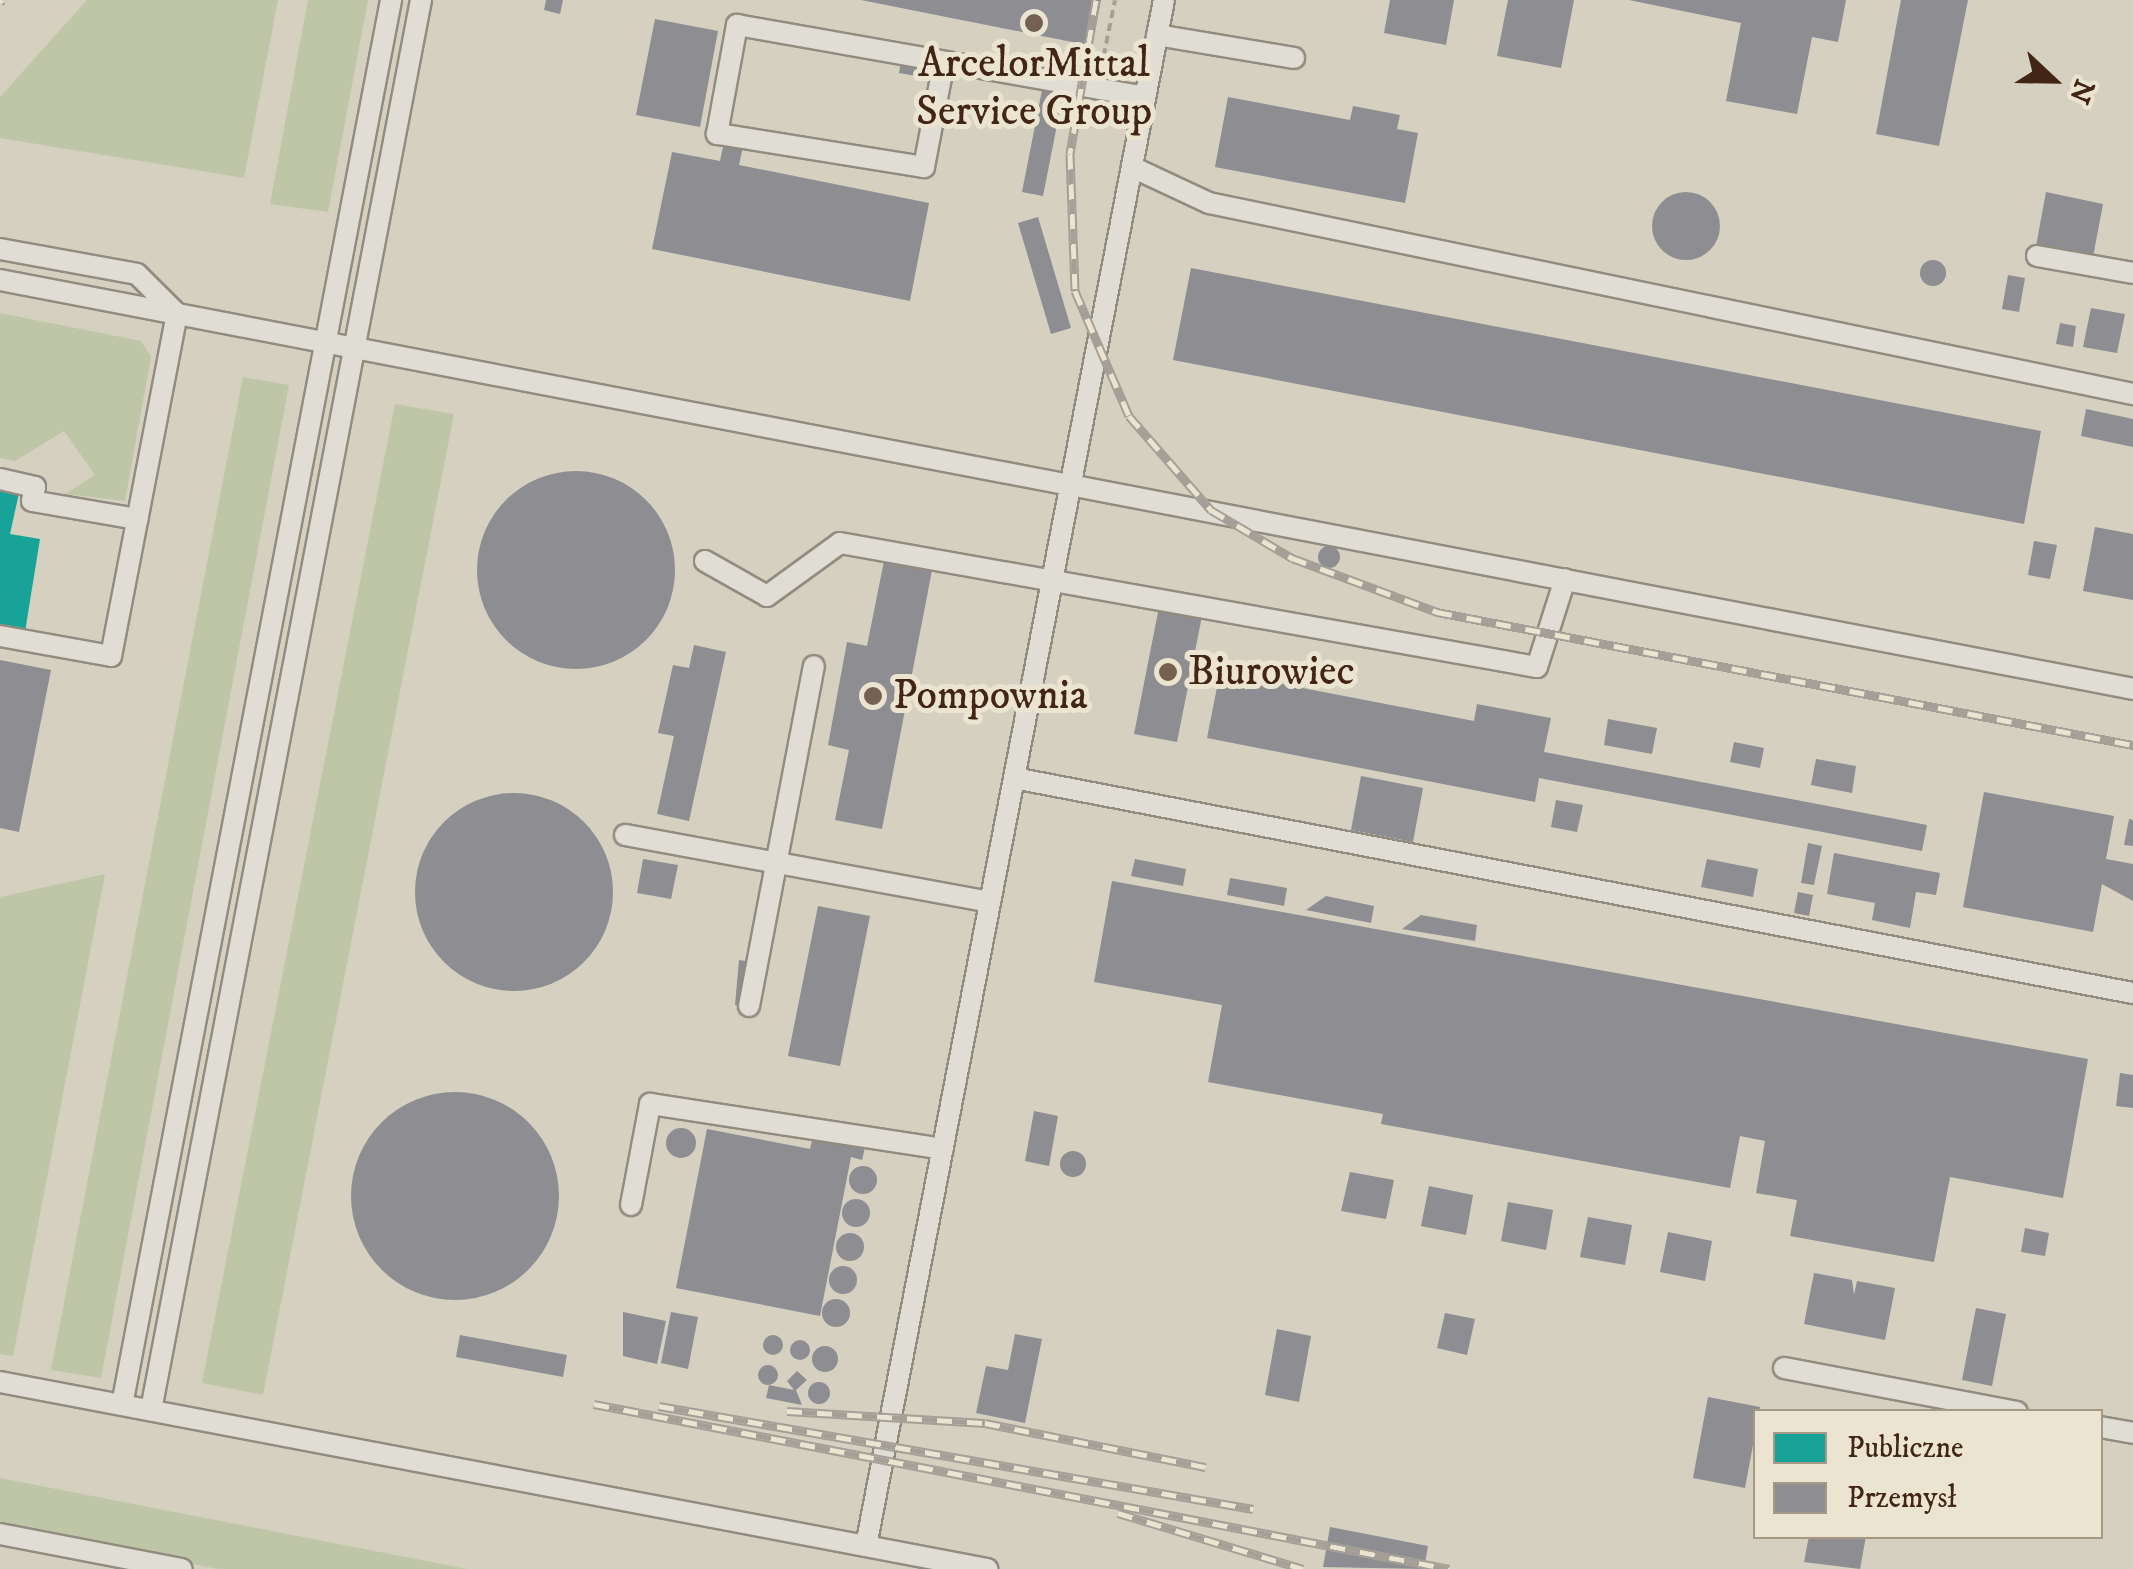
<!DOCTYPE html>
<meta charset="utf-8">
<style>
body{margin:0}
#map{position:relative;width:2133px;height:1569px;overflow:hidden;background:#d5d0c0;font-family:"IM FELL DW Pica",serif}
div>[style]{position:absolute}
.green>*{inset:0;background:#bfc6a7}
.public>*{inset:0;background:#17a398}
.industry>*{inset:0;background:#8d8d92}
.round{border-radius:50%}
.path>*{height:4px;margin-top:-2px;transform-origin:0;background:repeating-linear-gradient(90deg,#a5a097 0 8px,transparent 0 13px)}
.roads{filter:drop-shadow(2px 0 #928b80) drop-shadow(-2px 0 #928b80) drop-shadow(0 2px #928b80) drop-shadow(0 -2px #928b80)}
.minor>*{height:20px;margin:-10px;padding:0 10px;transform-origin:10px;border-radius:10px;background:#e0ddd4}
.rail>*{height:9px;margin-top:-4.5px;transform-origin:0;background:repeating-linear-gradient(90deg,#eae4d0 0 15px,#a5a097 0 30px);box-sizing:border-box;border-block:2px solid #a5a097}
.dots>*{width:28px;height:28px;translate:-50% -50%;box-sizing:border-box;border:5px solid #eae4d0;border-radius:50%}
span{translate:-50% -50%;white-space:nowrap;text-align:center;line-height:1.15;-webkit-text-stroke:10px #eae4d0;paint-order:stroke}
.poi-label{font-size:42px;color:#422515}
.left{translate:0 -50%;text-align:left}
.legend{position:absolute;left:1753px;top:1409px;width:350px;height:130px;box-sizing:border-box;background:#eae4d0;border:2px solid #a79885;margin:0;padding:12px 18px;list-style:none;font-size:30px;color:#422515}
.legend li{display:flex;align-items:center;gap:20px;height:50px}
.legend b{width:50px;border:2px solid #a79885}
.north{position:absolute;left:2003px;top:30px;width:100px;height:100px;-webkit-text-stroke:8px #eae4d0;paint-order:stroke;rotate:112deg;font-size:28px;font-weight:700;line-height:40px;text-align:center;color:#422515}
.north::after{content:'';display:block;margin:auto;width:35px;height:45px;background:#422515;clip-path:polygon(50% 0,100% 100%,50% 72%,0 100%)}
</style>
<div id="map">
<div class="green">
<div style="clip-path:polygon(87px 0,278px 0,244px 178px,0 138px,0 97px)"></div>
<div style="clip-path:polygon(308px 0,368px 0,328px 212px,270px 204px)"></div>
<div style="clip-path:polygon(0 313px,141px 341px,151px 357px,125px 501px,65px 494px,95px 475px,64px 431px,15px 461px,0 458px)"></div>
<div style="clip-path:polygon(243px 377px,289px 385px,101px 1378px,51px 1370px)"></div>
<div style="clip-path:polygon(395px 404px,454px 414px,263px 1395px,202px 1383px)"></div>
<div style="clip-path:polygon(105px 874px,13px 1356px,0 1354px,0 897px)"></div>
<div style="clip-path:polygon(0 1478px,467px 1569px,218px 1569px,0 1527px)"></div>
</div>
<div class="public">
<div style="clip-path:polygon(0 479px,21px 484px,10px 534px,40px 539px,25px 632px,0 628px)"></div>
</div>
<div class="industry">
<div style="clip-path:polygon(546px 0,563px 0,560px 14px,544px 10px)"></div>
<div style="clip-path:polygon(861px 0,1101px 0,1092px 46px)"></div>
<div style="clip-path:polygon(1390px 0,1454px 0,1446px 45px,1384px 33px)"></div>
<div style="clip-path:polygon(1508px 0,1574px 0,1561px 68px,1497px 56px)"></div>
<div style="clip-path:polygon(1629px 0,1846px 0,1838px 42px,1812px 37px,1797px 114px,1726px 101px,1741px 23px)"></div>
<div style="clip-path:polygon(1901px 0,1968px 0,1939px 146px,1876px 134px)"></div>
<div style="clip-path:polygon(655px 19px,718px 31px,700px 127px,636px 115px)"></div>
<div style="clip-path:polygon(902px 54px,919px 57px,916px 76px,899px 73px)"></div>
<div style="clip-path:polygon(1044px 80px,1065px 84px,1043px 196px,1022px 192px)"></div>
<div style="clip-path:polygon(1228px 97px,1350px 120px,1353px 106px,1400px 115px,1397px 129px,1418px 133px,1405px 203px,1215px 167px)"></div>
<div style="clip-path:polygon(726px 133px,745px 137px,739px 165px,929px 203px,910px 301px,652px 249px,672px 152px,720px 161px)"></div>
<div style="clip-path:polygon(2046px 192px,2103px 204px,2093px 257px,2036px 246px)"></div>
<div class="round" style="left:1652px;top:192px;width:68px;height:68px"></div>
<div style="clip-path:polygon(1038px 217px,1071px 328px,1051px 334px,1018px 223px)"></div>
<div class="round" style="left:1920px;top:260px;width:26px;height:26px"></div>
<div style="clip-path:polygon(1191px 268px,2041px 431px,2024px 524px,1173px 360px)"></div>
<div style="clip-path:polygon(2008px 275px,2025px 278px,2019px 312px,2002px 309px)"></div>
<div style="clip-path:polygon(2091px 308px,2125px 314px,2117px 353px,2083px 347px)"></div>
<div style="clip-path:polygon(2060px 323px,2076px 326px,2073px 347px,2056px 344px)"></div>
<div style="clip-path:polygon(2086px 409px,2133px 419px,2133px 447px,2081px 436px)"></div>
<div class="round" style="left:477px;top:471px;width:198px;height:198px"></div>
<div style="clip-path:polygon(2095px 527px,2133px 534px,2133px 600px,2083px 591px)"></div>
<div style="clip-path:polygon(2034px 541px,2057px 545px,2050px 579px,2028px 575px)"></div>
<div class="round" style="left:1318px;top:546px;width:22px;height:22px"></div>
<div style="clip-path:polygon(887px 546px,935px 555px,882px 829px,835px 820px,849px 750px,828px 745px,847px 642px,867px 646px)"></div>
<div style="clip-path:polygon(1160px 602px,1203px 611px,1177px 742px,1134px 734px)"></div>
<div style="clip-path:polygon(694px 645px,726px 652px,689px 821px,657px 814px,674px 736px,658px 733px,673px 665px,689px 668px)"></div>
<div style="clip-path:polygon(0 660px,51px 670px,19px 832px,0 828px)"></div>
<div style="clip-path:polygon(1220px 672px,1474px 721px,1477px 704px,1551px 718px,1544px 752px,1927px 825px,1922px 851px,1539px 778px,1535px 802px,1207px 738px)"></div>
<div style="clip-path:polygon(1608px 719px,1657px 728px,1652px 754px,1604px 745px)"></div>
<div style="clip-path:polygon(1734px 742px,1764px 748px,1760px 768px,1730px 762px)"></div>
<div style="clip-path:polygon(1816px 759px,1856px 766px,1852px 793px,1811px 785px)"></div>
<div style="clip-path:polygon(1361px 776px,1423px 788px,1413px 842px,1351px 830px)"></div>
<div style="clip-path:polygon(1984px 792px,2114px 816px,2106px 859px,2133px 864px,2133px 901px,2102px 884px,2093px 932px,1963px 907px)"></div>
<div class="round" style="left:415px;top:793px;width:198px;height:198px"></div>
<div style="clip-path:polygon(1556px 800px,1583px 805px,1577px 832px,1551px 827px)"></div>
<div style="clip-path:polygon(2129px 819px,2133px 820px,2133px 846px,2124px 845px)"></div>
<div style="clip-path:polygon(1808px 843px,1822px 846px,1814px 885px,1801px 883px)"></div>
<div style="clip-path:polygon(1834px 853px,1940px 873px,1936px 895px,1916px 892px,1910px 928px,1872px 920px,1875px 903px,1827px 894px)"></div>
<div style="clip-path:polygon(643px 859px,678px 865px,671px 899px,637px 893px)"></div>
<div style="clip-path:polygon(1135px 859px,1186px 869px,1183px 886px,1131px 876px)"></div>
<div style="clip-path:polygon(1707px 859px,1758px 869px,1753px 897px,1701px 887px)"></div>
<div style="clip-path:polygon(1230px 878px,1287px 888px,1284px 906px,1227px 895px)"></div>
<div style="clip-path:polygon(1112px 881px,2088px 1059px,2063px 1198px,1950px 1177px,1934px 1262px,1790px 1236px,1797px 1200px,1756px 1193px,1765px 1141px,1740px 1136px,1730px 1188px,1381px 1124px,1383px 1114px,1208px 1082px,1222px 1005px,1094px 982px)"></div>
<div style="clip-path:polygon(1798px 892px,1813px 895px,1809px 916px,1794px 913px)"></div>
<div style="clip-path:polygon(1326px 896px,1374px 906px,1371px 923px,1306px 910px)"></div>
<div style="clip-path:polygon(818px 906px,870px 916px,840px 1066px,788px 1056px)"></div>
<div style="clip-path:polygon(1421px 915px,1477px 925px,1475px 941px,1402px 929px)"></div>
<div style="clip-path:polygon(739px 960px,751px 962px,743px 1006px,735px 1005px)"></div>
<div style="clip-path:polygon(2120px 1073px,2133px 1075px,2133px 1108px,2116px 1106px)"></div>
<div class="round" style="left:351px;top:1092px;width:208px;height:208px"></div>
<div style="clip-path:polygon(1034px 1111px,1058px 1116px,1049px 1166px,1025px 1161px)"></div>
<div class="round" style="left:666px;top:1128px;width:30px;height:30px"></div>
<div style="clip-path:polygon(707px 1129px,810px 1149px,814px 1132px,866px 1143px,862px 1160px,851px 1157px,820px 1316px,676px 1288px)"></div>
<div class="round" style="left:1060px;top:1151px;width:26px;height:26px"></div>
<div class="round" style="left:849px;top:1166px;width:28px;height:28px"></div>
<div style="clip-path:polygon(1350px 1172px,1394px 1180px,1386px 1219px,1341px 1211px)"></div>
<div style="clip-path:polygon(1429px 1186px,1473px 1195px,1466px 1235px,1421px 1226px)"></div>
<div class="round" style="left:842px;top:1199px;width:28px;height:28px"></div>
<div style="clip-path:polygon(1508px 1202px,1553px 1210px,1546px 1250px,1501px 1241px)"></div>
<div style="clip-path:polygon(1588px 1217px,1632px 1225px,1625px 1265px,1580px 1257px)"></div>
<div style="clip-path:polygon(2025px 1228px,2049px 1233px,2045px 1256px,2021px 1252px)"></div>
<div style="clip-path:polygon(1668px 1232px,1712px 1241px,1705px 1281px,1660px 1272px)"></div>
<div class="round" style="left:836px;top:1233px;width:28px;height:28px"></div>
<div class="round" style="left:829px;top:1266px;width:28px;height:28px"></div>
<div style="clip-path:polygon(1814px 1273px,1852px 1280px,1854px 1295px,1857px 1281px,1895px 1288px,1885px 1340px,1804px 1324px)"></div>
<div class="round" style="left:822px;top:1299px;width:28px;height:28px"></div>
<div style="clip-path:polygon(1976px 1308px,2006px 1314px,1992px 1386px,1962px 1380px)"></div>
<div style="clip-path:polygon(623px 1312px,666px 1321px,657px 1364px,623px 1356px)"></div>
<div style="clip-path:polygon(671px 1312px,698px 1317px,688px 1369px,661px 1363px)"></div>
<div style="clip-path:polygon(1445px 1313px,1475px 1319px,1467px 1355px,1437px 1348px)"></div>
<div style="clip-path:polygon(1277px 1329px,1311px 1336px,1299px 1402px,1265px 1395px)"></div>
<div style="clip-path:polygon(1015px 1334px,1042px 1339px,1025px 1423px,976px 1413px,986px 1366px,1008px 1370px)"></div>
<div style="clip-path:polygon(460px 1335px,567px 1355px,563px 1377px,456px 1357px)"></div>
<div class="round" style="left:763px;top:1335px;width:20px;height:20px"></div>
<div class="round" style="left:790px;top:1340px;width:20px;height:20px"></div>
<div class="round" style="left:812px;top:1346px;width:26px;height:26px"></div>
<div class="round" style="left:758px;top:1365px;width:20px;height:20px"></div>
<div style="clip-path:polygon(797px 1371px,807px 1380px,796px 1390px,802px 1405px,766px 1398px,769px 1385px,794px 1390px,787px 1381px)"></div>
<div class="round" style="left:808px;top:1382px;width:22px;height:22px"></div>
<div style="clip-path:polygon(1708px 1397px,1760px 1407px,1745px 1488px,1693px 1478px)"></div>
<div style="clip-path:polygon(1330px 1527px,1428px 1546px,1424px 1569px,1323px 1567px)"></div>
<div style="clip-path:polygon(1809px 1536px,1866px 1536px,1860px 1569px,1804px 1562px)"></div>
</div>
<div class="path">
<div style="left:1101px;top:69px;width:70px;rotate:-78.5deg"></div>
</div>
<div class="roads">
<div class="minor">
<div style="left:1157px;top:35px;width:139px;rotate:9.5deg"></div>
<div style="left:944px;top:62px;width:107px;rotate:100.8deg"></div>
<div style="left:924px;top:167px;width:210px;rotate:-170.9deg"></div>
<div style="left:717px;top:134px;width:111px;rotate:-79.6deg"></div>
<div style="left:737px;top:25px;width:414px;rotate:10deg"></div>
<div style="left:1132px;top:167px;width:85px;rotate:25.1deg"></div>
<div style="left:1209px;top:203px;width:944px;rotate:11.68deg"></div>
<div style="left:0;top:249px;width:139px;rotate:10.3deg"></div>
<div style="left:137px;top:274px;width:54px;rotate:45deg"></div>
<div style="left:2037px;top:256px;width:97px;rotate:10deg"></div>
<div style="left:0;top:280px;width:2172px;rotate:10.85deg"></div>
<div style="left:0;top:479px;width:36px;rotate:13deg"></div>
<div style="left:35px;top:487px;width:14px;rotate:102deg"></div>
<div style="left:32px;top:501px;width:107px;rotate:9.7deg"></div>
<div style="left:705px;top:561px;width:71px;rotate:29.4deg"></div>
<div style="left:767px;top:596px;width:90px;rotate:-36deg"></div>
<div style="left:840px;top:543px;width:708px;rotate:10.09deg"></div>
<div style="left:1537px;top:667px;width:92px;rotate:-72.3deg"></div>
<div style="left:0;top:636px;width:113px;rotate:10.2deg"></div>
<div style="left:111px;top:656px;width:349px;rotate:-79.1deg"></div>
<div style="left:1014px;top:778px;width:1139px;rotate:10.88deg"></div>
<div style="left:625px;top:835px;width:371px;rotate:10.4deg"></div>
<div style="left:749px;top:1006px;width:346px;rotate:-79.2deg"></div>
<div style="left:631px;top:1205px;width:103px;rotate:-79.3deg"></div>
<div style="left:650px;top:1104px;width:296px;rotate:8.7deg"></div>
<div style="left:1784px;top:1368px;width:237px;rotate:10.7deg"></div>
<div style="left:0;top:1382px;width:1005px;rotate:10.73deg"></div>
<div style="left:122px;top:1405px;width:1431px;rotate:-79.16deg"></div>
<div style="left:151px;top:1410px;width:1436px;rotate:-79.16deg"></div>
<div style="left:2100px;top:1427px;width:34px;rotate:10deg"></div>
<div style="left:0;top:1534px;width:185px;rotate:10.9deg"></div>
<div style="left:866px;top:1546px;width:1574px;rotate:-79.09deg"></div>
</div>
</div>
<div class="rail">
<div style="left:1096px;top:0;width:156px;rotate:99.6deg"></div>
<div style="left:1070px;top:154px;width:137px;rotate:87.9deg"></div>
<div style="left:1075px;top:291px;width:136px;rotate:66.6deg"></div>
<div style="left:1129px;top:416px;width:125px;rotate:48.9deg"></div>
<div style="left:1211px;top:510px;width:94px;rotate:30.7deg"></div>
<div style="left:1292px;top:558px;width:155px;rotate:20.4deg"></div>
<div style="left:1437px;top:612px;width:709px;rotate:10.82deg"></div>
<div style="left:0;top:2px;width:3px;rotate:-45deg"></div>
<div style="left:594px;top:1404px;width:871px;rotate:10.92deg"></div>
<div style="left:659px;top:1406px;width:603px;rotate:9.84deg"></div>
<div style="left:787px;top:1411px;width:198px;rotate:3.5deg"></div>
<div style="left:985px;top:1423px;width:225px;rotate:11.3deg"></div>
<div style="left:1118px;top:1513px;width:193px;rotate:16.8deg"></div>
</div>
<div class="dots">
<div style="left:1034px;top:23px;background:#756151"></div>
<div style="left:1168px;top:672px;background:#756151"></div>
<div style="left:873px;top:696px;background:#756151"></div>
</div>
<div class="poi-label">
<span style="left:1034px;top:88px">ArcelorMittal<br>Service Group</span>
<span class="left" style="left:1188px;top:672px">Biurowiec</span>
<span class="left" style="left:893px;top:696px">Pompownia</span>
</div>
<ul class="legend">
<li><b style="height:28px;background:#17a398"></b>Publiczne</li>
<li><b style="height:28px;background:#8d8d92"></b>Przemysł</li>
</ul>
<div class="north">N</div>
</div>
